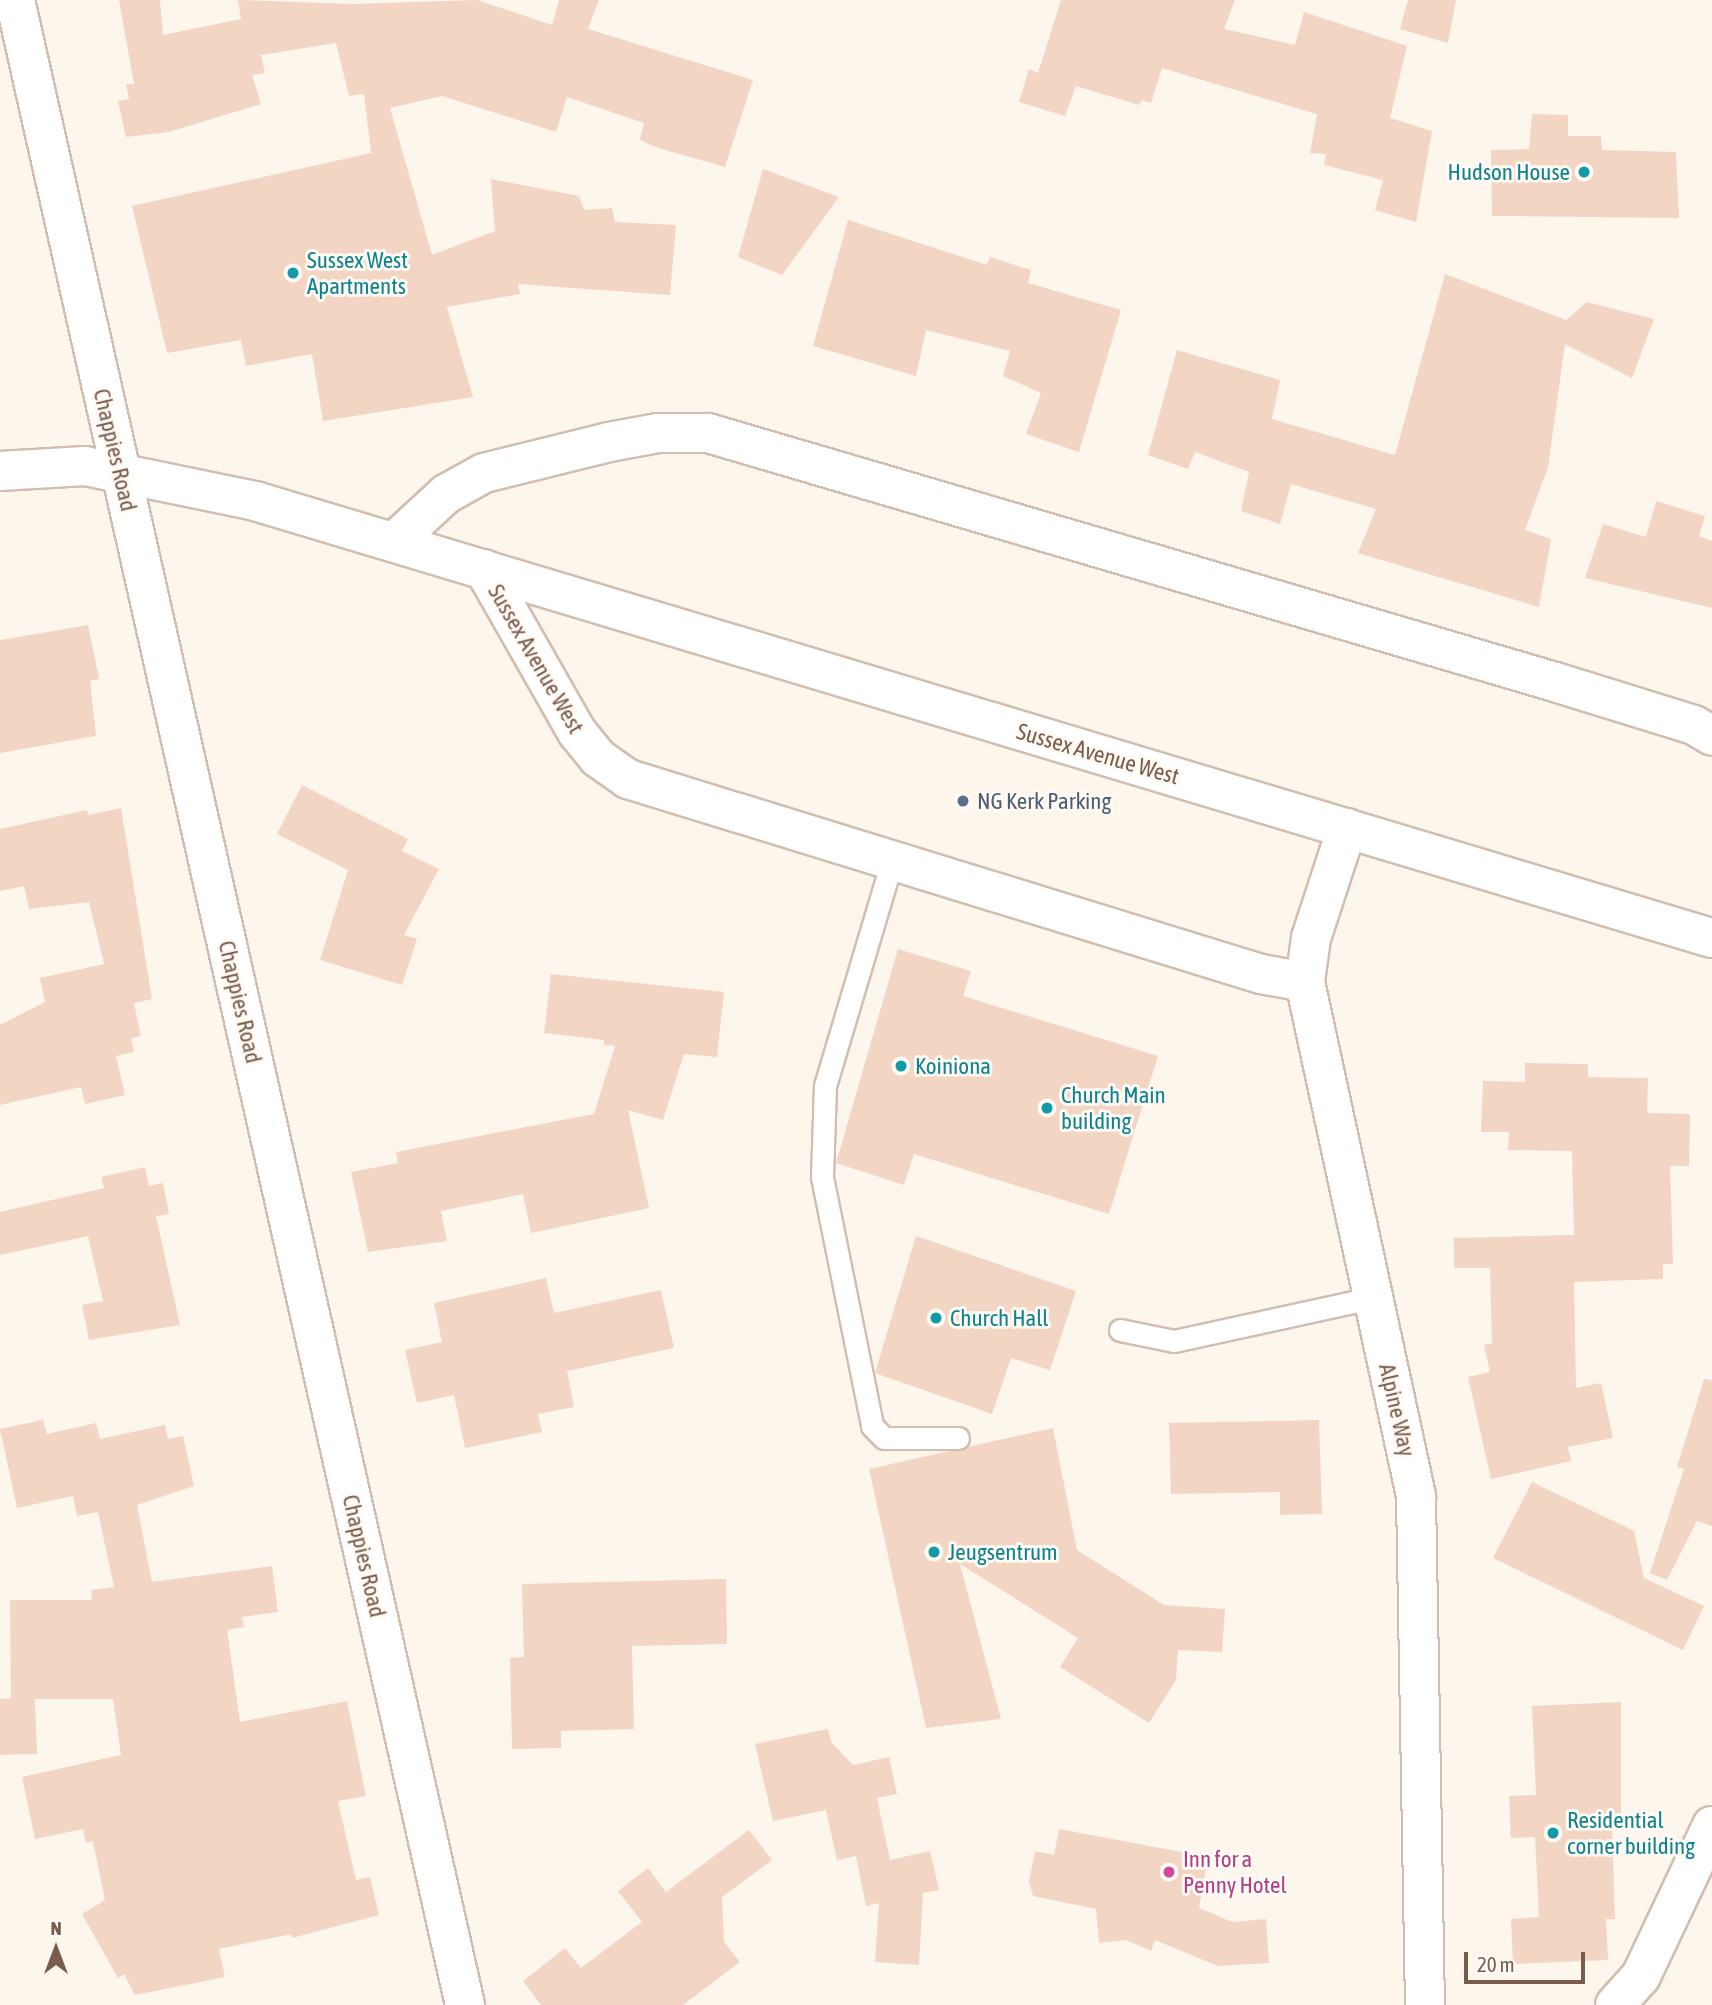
<!DOCTYPE html>
<style>
body{margin:0}
#map{position:relative;width:1712px;height:2005px;overflow:hidden;background:#fdf6ec;font-family:"Asap Condensed",sans-serif}
div>[style]{position:absolute}
.building>*{inset:0;background:#f3d5c3}
.roads{filter:drop-shadow(2px 0 #d1beb0) drop-shadow(-2px 0 #d1beb0) drop-shadow(0 2px #d1beb0) drop-shadow(0 -2px #d1beb0)}
.service>*{height:21px;margin:-10.5px;padding:0 10.5px;transform-origin:10.5px;border-radius:10.5px;background:#fff}
.minor>*{height:38px;margin:-19px;padding:0 19px;transform-origin:19px;border-radius:19px;background:#fff}
.dots>*{width:19px;height:19px;translate:-50% -50%;box-sizing:border-box;border:4px solid #fffaf3;border-radius:50%}
span{translate:-50% -50%;white-space:nowrap;text-align:center;line-height:1.15;-webkit-text-stroke:6px #fffaf3;paint-order:stroke}
.culture-label{font-size:23px;color:#0d838f}
.right{translate:-100% -50%;text-align:right}
.left{translate:0 -50%;text-align:left}
.street-label{font-size:23px;color:#7a5c4d}
.service-label{font-size:23px;color:#4e5e75}
.hotel-label{font-size:23px;color:#b23c85}
.north{position:absolute;left:21px;top:1914px;width:70px;height:70px;-webkit-text-stroke:5px #fffaf3;paint-order:stroke;rotate:0deg;font-size:19px;font-weight:700;line-height:28px;text-align:center;color:#7a5c4d}
.north::after{content:'';display:block;margin:auto;width:24px;height:32px;background:#7a5c4d;clip-path:polygon(50% 0,100% 100%,50% 72%,0 100%)}
.scale{position:absolute;left:1464px;top:1952px;width:121px;height:32px;box-sizing:border-box;border:4px solid #7a5c4d;border-top:0;padding-left:9px;font-size:21px;line-height:24px;white-space:nowrap;color:#7a5c4d;-webkit-text-stroke:5px #fffaf3;paint-order:stroke}
</style>
<div id="map">
<div class="building">
<div style="clip-path:polygon(119px 0,160px 0,163px 35px,241px 19px,238px 0,354px 4px,477px 0,552px 25px,559px 0,599px 0,588px 29px,753px 80px,725px 167px,655px 147px,640px 140px,644px 123px,567px 97px,556px 132px,442px 96px,390px 108px,432px 255px,495px 231px,491px 179px,579px 196px,584px 210px,612px 208px,615px 222px,676px 225px,670px 295px,518px 284px,520px 294px,447px 307px,473px 397px,323px 421px,312px 354px,246px 366px,241px 340px,167px 353px,132px 206px,371px 153px,364px 94px,349px 96px,336px 43px,261px 55px,265px 73px,252px 75px,261px 104px,169px 132px,126px 137px,118px 101px,129px 99px,126px 84px,134px 84px)"></div>
<div style="clip-path:polygon(1061px 0,1235px 0,1224px 29px,1295px 45px,1304px 12px,1407px 46px,1390px 118px,1432px 131px,1416px 222px,1375px 210px,1383px 180px,1324px 165px,1326px 154px,1310px 153px,1317px 114px,1162px 68px,1151px 103px,1142px 100px,1139px 105px,1076px 86px,1065px 116px,1019px 102px,1029px 69px,1038px 73px)"></div>
<div style="clip-path:polygon(1408px 0,1456px 0,1448px 43px,1400px 29px)"></div>
<div style="clip-path:polygon(1532px 114px,1568px 115px,1568px 136px,1601px 136px,1602px 150px,1676px 152px,1679px 218px,1492px 216px,1491px 150px,1529px 149px)"></div>
<div style="clip-path:polygon(763px 169px,839px 197px,782px 275px,738px 257px)"></div>
<div style="clip-path:polygon(848px 220px,987px 265px,990px 257px,1031px 270px,1028px 283px,1121px 310px,1079px 452px,1026px 434px,1041px 393px,1003px 376px,1010px 351px,926px 330px,916px 376px,813px 346px)"></div>
<div style="clip-path:polygon(1445px 274px,1566px 320px,1587px 302px,1654px 319px,1632px 378px,1565px 344px,1548px 467px,1525px 530px,1551px 539px,1539px 607px,1358px 553px,1376px 509px,1291px 484px,1280px 524px,1241px 511px,1249px 472px,1195px 452px,1188px 469px,1148px 455px,1177px 350px,1280px 380px,1272px 419px,1395px 455px)"></div>
<div style="clip-path:polygon(1656px 501px,1705px 516px,1699px 536px,1712px 541px,1712px 608px,1585px 578px,1603px 524px,1646px 537px)"></div>
<div style="clip-path:polygon(88px 625px,99px 679px,90px 681px,96px 736px,0 753px,0 640px)"></div>
<div style="clip-path:polygon(302px 785px,408px 839px,402px 851px,439px 869px,404px 935px,417px 939px,402px 985px,320px 960px,348px 870px,277px 834px)"></div>
<div style="clip-path:polygon(121px 808px,152px 999px,134px 1003px,141px 1036px,131px 1038px,134px 1052px,116px 1056px,125px 1095px,85px 1104px,81px 1087px,0 1105px,0 1025px,45px 1002px,40px 978px,104px 964px,89px 902px,29px 909px,24px 886px,0 891px,0 829px,87px 810px,88px 815px)"></div>
<div style="clip-path:polygon(898px 949px,971px 971px,963px 996px,1158px 1056px,1109px 1214px,914px 1154px,904px 1185px,836px 1163px)"></div>
<div style="clip-path:polygon(551px 974px,724px 992px,717px 1057px,684px 1054px,663px 1120px,628px 1110px,649px 1208px,531px 1233px,523px 1194px,441px 1211px,447px 1241px,368px 1252px,351px 1172px,398px 1163px,396px 1152px,594px 1114px,615px 1046px,604px 1045px,604px 1040px,544px 1033px)"></div>
<div style="clip-path:polygon(1525px 1063px,1588px 1064px,1588px 1077px,1648px 1078px,1647px 1113px,1690px 1114px,1689px 1166px,1670px 1166px,1673px 1264px,1663px 1264px,1663px 1279px,1574px 1282px,1576px 1388px,1601px 1383px,1613px 1438px,1568px 1447px,1571px 1461px,1491px 1479px,1468px 1377px,1490px 1372px,1484px 1345px,1492px 1343px,1490px 1268px,1454px 1268px,1454px 1238px,1574px 1235px,1572px 1151px,1508px 1150px,1509px 1132px,1481px 1132px,1483px 1081px,1525px 1082px)"></div>
<div style="clip-path:polygon(145px 1167px,149px 1186px,163px 1183px,169px 1214px,156px 1216px,180px 1325px,89px 1340px,82px 1305px,103px 1301px,88px 1236px,0 1255px,0 1212px,104px 1188px,101px 1177px)"></div>
<div style="clip-path:polygon(916px 1236px,1076px 1291px,1050px 1370px,1011px 1358px,992px 1414px,875px 1373px)"></div>
<div style="clip-path:polygon(546px 1278px,554px 1313px,661px 1290px,674px 1348px,567px 1371px,574px 1407px,538px 1414px,542px 1432px,465px 1448px,454px 1395px,417px 1403px,405px 1350px,442px 1342px,434px 1303px)"></div>
<div style="clip-path:polygon(1704px 1379px,1712px 1380px,1712px 1526px,1697px 1521px,1667px 1580px,1650px 1573px,1684px 1469px,1677px 1467px)"></div>
<div style="clip-path:polygon(43px 1420px,47px 1434px,96px 1423px,100px 1439px,165px 1425px,168px 1439px,183px 1436px,194px 1486px,137px 1505px,152px 1582px,272px 1566px,278px 1612px,242px 1617px,244px 1627px,227px 1630px,240px 1722px,347px 1701px,366px 1796px,338px 1801px,356px 1880px,370px 1877px,379px 1915px,292px 1938px,291px 1934px,219px 1949px,225px 1977px,135px 1995px,124px 1974px,118px 1978px,82px 1914px,105px 1900px,93px 1841px,86px 1843px,83px 1829px,35px 1839px,22px 1777px,121px 1755px,113px 1699px,35px 1699px,37px 1754px,0 1755px,0 1699px,11px 1698px,10px 1600px,92px 1600px,91px 1590px,114px 1587px,98px 1512px,77px 1516px,73px 1496px,17px 1508px,0 1429px)"></div>
<div style="clip-path:polygon(1319px 1420px,1322px 1514px,1280px 1515px,1280px 1492px,1171px 1494px,1169px 1423px)"></div>
<div style="clip-path:polygon(1053px 1428px,1077px 1550px,1164px 1605px,1225px 1609px,1222px 1652px,1178px 1650px,1176px 1680px,1149px 1723px,1060px 1667px,1078px 1638px,960px 1564px,1001px 1719px,926px 1728px,869px 1469px)"></div>
<div style="clip-path:polygon(1532px 1482px,1634px 1531px,1644px 1578px,1704px 1606px,1683px 1650px,1493px 1558px)"></div>
<div style="clip-path:polygon(726px 1579px,727px 1644px,632px 1646px,634px 1729px,561px 1731px,561px 1748px,512px 1749px,510px 1658px,524px 1657px,522px 1584px)"></div>
<div style="clip-path:polygon(1621px 1702px,1621px 1828px,1612px 1828px,1615px 1919px,1606px 1919px,1608px 1960px,1513px 1964px,1511px 1919px,1539px 1917px,1535px 1837px,1511px 1838px,1509px 1796px,1536px 1795px,1532px 1706px)"></div>
<div style="clip-path:polygon(828px 1729px,831px 1742px,853px 1765px,889px 1757px,897px 1794px,877px 1798px,890px 1860px,930px 1851px,939px 1890px,923px 1893px,919px 1965px,875px 1962px,879px 1903px,866px 1906px,856px 1856px,837px 1860px,826px 1810px,773px 1821px,755px 1744px)"></div>
<div style="clip-path:polygon(1059px 1829px,1208px 1857px,1199px 1908px,1232px 1922px,1266px 1919px,1269px 1963px,1218px 1966px,1155px 1940px,1151px 1951px,1126px 1940px,1099px 1943px,1096px 1909px,1033px 1896px,1029px 1882px,1035px 1851px,1054px 1855px)"></div>
<div style="clip-path:polygon(749px 1830px,772px 1860px,722px 1897px,724px 1942px,740px 1962px,683px 2005px,541px 2005px,523px 1981px,565px 1948px,581px 1968px,642px 1922px,618px 1891px,648px 1868px,666px 1892px)"></div>
</div>
<div class="roads">
<div class="service">
<div style="left:892px;top:861px;width:235px;rotate:106.6deg"></div>
<div style="left:825px;top:1086px;width:91px;rotate:91.9deg"></div>
<div style="left:822px;top:1177px;width:254px;rotate:78.6deg"></div>
<div style="left:872px;top:1426px;width:17px;rotate:45deg"></div>
<div style="left:884px;top:1438px;width:74px"></div>
<div style="left:1120px;top:1330px;width:55px;rotate:11.5deg"></div>
<div style="left:1174px;top:1341px;width:203px;rotate:-12.3deg"></div>
</div>
<div class="minor">
<div style="left:15px;top:0;width:2055px;rotate:77.35deg"></div>
<div style="left:0;top:471px;width:85px;rotate:-3.4deg"></div>
<div style="left:85px;top:466px;width:174px;rotate:11.6deg"></div>
<div style="left:255px;top:501px;width:1521px;rotate:16.7deg"></div>
<div style="left:394px;top:542px;width:71px;rotate:-42.7deg"></div>
<div style="left:446px;top:494px;width:43px;rotate:-28.9deg"></div>
<div style="left:484px;top:473px;width:129px;rotate:-13.9deg"></div>
<div style="left:609px;top:442px;width:50px;rotate:-10.4deg"></div>
<div style="left:658px;top:433px;width:50px"></div>
<div style="left:708px;top:433px;width:883px;rotate:16.38deg"></div>
<div style="left:1555px;top:682px;width:145px;rotate:17.2deg"></div>
<div style="left:1694px;top:725px;width:21px;rotate:31deg"></div>
<div style="left:484px;top:569px;width:188px;rotate:60.3deg"></div>
<div style="left:577px;top:732px;width:33px;rotate:51deg"></div>
<div style="left:598px;top:758px;width:37px;rotate:35deg"></div>
<div style="left:628px;top:779px;width:662px;rotate:17.12deg"></div>
<div style="left:1261px;top:974px;width:45px;rotate:10.3deg"></div>
<div style="left:1347px;top:828px;width:116px;rotate:108.1deg"></div>
<div style="left:1311px;top:938px;width:44px;rotate:97.8deg"></div>
<div style="left:1305px;top:982px;width:526px;rotate:77.81deg"></div>
<div style="left:1416px;top:1496px;width:509px;rotate:88.99deg"></div>
<div style="left:1615px;top:2005px;width:39px;rotate:-48deg"></div>
<div style="left:1641px;top:1976px;width:166px;rotate:-64.7deg"></div>
</div>
</div>
<div class="dots">
<div style="left:1584px;top:172px;background:#0f9aa8"></div>
<div style="left:293px;top:273px;background:#0f9aa8"></div>
<div style="left:963px;top:801px;background:#5c6f8a"></div>
<div style="left:901px;top:1066px;background:#0f9aa8"></div>
<div style="left:1047px;top:1108px;background:#0f9aa8"></div>
<div style="left:936px;top:1318px;background:#0f9aa8"></div>
<div style="left:934px;top:1552px;background:#0f9aa8"></div>
<div style="left:1553px;top:1833px;background:#0f9aa8"></div>
<div style="left:1169px;top:1872px;background:#d1479c"></div>
</div>
<div class="culture-label">
<span class="right" style="left:1570px;top:172px">Hudson House</span>
<span class="left" style="left:307px;top:273px">Sussex West<br>Apartments</span>
<span class="left" style="left:915px;top:1066px">Koiniona</span>
<span class="left" style="left:1061px;top:1108px">Church Main<br>building</span>
<span class="left" style="left:950px;top:1318px">Church Hall</span>
<span class="left" style="left:948px;top:1552px">Jeugsentrum</span>
<span class="left" style="left:1567px;top:1833px">Residential<br>corner building</span>
</div>
<div class="street-label">
<span style="left:115px;top:450px;rotate:77deg">Chappies Road</span>
<span style="left:536px;top:659px;rotate:60deg">Sussex Avenue West</span>
<span style="left:1098px;top:754px;rotate:16deg">Sussex Avenue West</span>
<span style="left:240px;top:1002px;rotate:77deg">Chappies Road</span>
<span style="left:1397px;top:1410px;rotate:77deg">Alpine Way</span>
<span style="left:364px;top:1556px;rotate:77deg">Chappies Road</span>
</div>
<div class="service-label">
<span class="left" style="left:977px;top:801px">NG Kerk Parking</span>
</div>
<div class="hotel-label">
<span class="left" style="left:1183px;top:1872px">Inn for a<br>Penny Hotel</span>
</div>
<div class="north">N</div>
<div class="scale">20 m</div>
</div>
